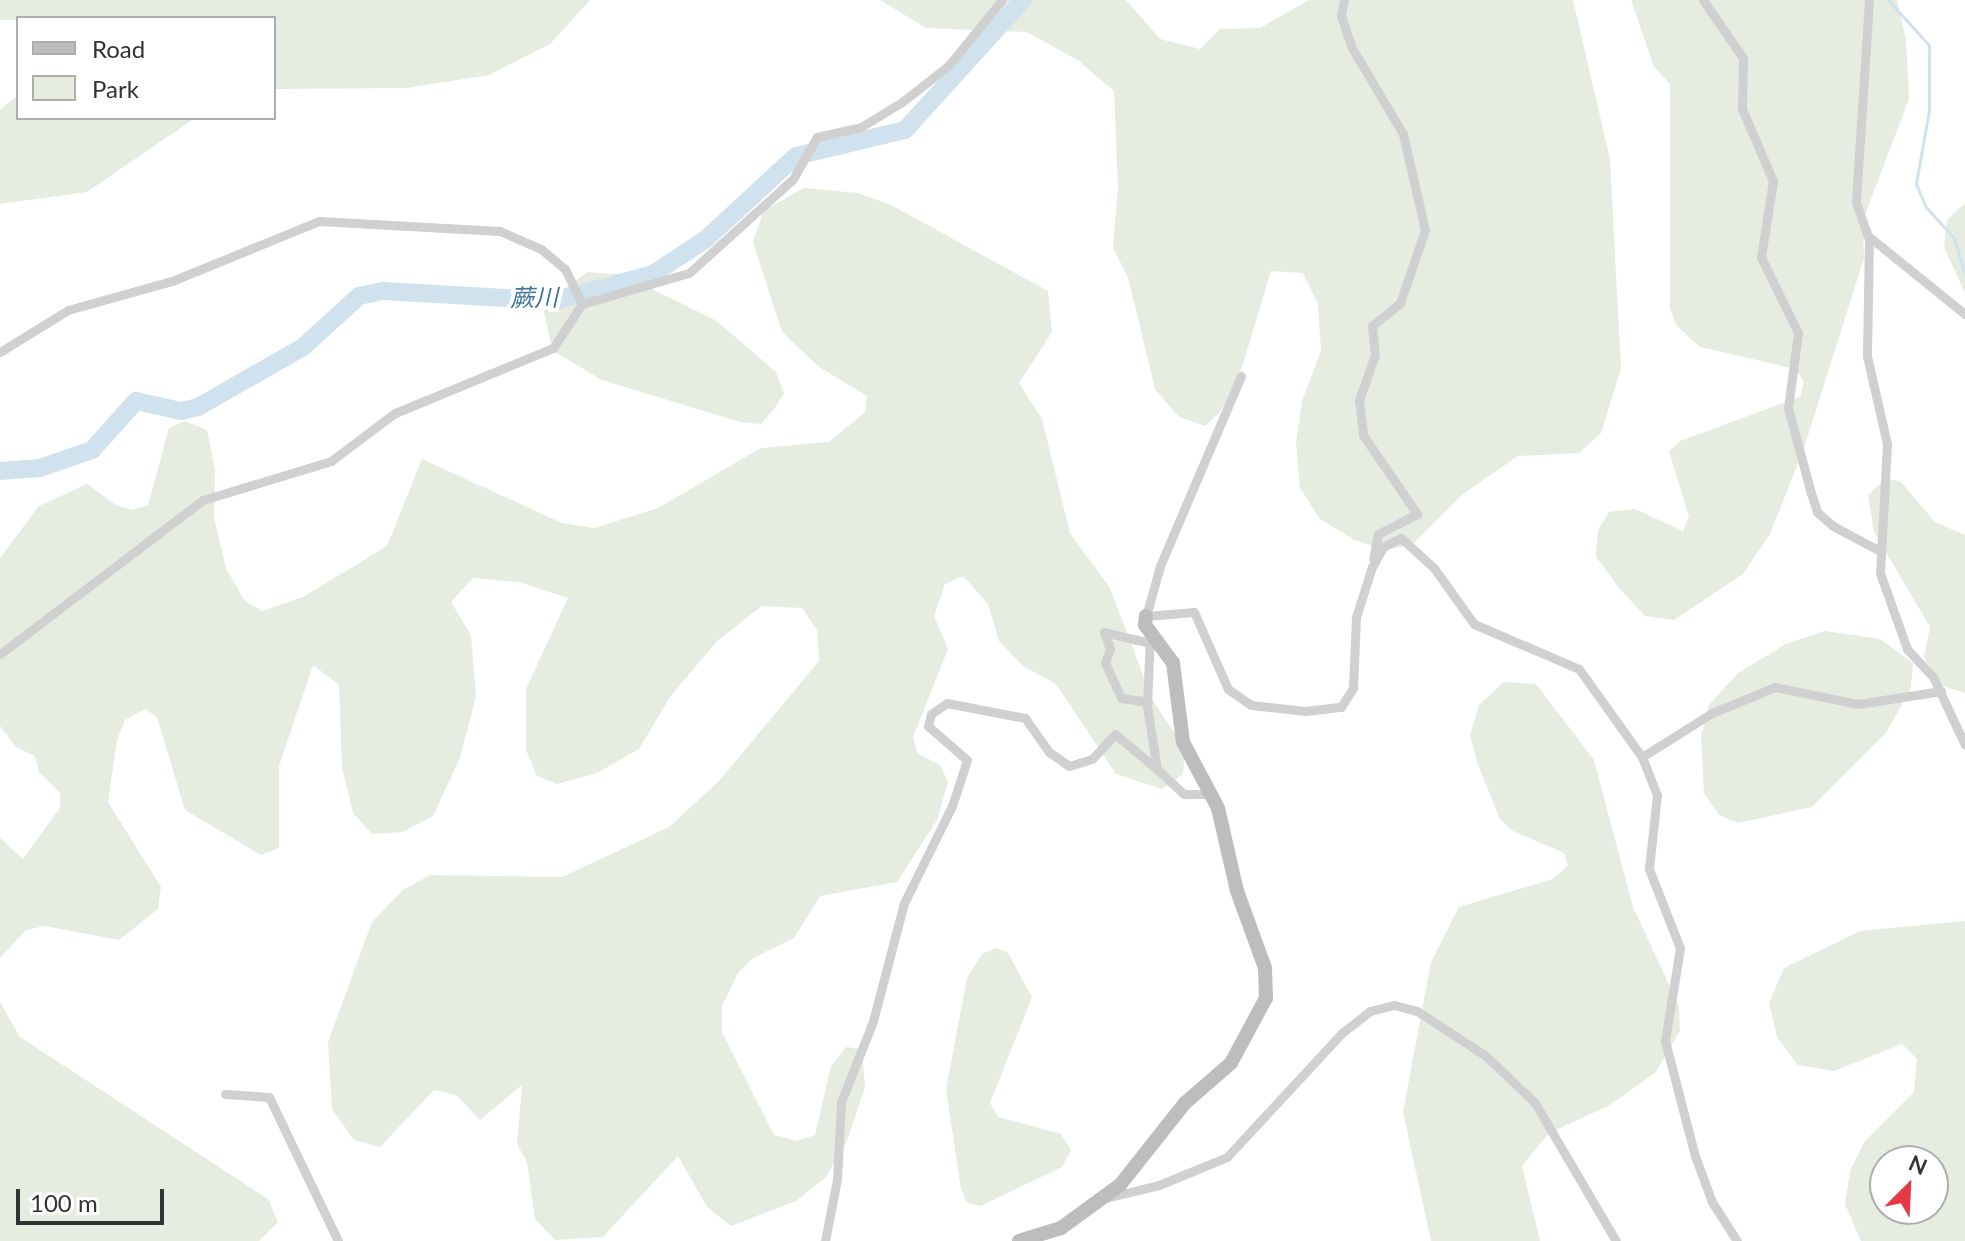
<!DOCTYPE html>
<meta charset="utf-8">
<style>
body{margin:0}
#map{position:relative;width:1965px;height:1241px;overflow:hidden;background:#fff;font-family:Lato,"Noto Sans JP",sans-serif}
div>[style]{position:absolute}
.green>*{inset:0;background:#e6ecdf}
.stream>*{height:3px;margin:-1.5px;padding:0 1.5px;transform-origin:1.5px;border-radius:1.5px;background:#cfe2ee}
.river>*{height:18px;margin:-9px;padding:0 9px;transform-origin:9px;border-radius:9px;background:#cfe2ee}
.street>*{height:9px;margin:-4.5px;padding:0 4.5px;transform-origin:4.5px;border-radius:4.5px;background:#d0d0d0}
.secondary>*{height:14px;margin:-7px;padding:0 7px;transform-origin:7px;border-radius:7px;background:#bdbdbd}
span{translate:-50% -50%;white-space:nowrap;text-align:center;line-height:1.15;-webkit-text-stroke:8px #fff;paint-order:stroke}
.water-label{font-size:24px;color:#3f7597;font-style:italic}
.legend{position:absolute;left:16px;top:16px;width:260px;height:104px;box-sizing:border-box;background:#fff;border:2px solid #adadad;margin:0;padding:10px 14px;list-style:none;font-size:24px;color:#333}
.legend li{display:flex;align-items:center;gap:16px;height:40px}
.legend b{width:40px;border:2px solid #adadad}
.north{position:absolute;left:1869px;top:1145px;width:80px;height:80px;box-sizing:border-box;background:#fff;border:2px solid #adadad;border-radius:50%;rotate:24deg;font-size:22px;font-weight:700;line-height:32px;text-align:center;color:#333}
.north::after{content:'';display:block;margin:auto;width:28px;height:36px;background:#e63946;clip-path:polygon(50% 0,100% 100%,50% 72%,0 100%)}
.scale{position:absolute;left:16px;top:1189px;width:148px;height:36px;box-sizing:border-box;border:4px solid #333;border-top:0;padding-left:10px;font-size:24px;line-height:28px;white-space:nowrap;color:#333;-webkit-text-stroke:6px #fff;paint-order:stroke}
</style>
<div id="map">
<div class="green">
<div style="clip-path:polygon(0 0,590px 0,550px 44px,489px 75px,406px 88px,274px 89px,274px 18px,0 20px)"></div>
<div style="clip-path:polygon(880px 0,1126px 0,1160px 39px,1200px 49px,1220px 29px,1260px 28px,1309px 0,1573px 0,1610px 159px,1621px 368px,1601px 433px,1579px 453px,1518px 456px,1463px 494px,1411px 546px,1383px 549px,1354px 540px,1320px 519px,1300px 488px,1296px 443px,1302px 401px,1321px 351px,1318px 304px,1303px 273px,1271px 271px,1237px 384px,1219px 413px,1205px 426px,1179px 417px,1155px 389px,1128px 277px,1113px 248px,1118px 188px,1114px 91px,1079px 61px,1027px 32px,926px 28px)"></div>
<div style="clip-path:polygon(1631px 0,1897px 0,1906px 40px,1909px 99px,1863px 220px,1864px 258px,1804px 448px,1770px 534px,1743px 574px,1674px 620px,1645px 616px,1620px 589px,1596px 557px,1598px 530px,1609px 512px,1635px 509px,1683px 531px,1689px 517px,1669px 451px,1680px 441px,1800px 397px,1804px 382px,1796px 369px,1700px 347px,1676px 325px,1670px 308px,1670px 84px,1654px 67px)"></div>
<div style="clip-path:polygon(18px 95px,18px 118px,195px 118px,87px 192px,0 204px,0 110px)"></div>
<div style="clip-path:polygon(804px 188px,858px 193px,891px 205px,1048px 291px,1052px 332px,1019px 383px,1042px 419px,1070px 533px,1110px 588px,1152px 699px,1185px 749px,1183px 774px,1162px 789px,1116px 774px,1056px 684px,1023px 666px,999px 641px,988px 604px,963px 576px,945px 584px,934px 616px,948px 649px,913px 737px,917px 753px,940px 765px,948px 782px,937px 820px,897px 882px,820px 896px,794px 938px,753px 958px,738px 973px,722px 1006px,722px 1032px,774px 1135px,797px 1141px,815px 1135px,831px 1066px,846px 1047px,862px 1049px,865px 1087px,846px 1144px,826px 1177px,796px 1201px,731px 1226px,707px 1207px,678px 1156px,603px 1237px,555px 1240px,535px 1219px,527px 1162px,517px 1144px,522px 1085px,480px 1120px,456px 1095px,434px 1090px,380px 1147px,354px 1140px,332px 1109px,328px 1042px,372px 922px,403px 890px,430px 875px,562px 877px,669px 827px,719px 781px,819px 661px,817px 630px,802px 608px,762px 606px,717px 641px,670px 697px,639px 749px,597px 773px,557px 784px,537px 776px,526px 750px,526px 689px,568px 598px,519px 582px,473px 578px,451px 602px,471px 635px,476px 696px,460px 758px,433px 816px,403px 832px,372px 834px,353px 813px,342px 767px,339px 685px,313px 665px,279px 766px,279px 848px,261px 855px,185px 810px,157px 717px,145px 709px,125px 720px,117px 740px,108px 802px,161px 887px,158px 909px,119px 940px,45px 926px,26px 930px,0 958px,0 838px,23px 859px,60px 808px,60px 793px,39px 772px,35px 756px,16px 747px,0 726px,0 558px,39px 506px,87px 484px,116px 505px,132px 510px,148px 505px,169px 428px,185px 421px,207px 430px,215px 470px,214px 518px,226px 568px,244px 600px,262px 611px,303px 597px,387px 546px,422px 459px,562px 523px,594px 528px,658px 508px,761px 448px,829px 442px,865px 412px,867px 396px,819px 367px,782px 332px,753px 242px,764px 210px)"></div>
<div style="clip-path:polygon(1965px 203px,1965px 293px,1944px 247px,1947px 220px)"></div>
<div style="clip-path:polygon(588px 272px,624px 275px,717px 321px,776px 372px,784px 393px,774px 409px,761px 424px,740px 422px,602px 380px,553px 351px,542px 304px)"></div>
<div style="clip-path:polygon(1885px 479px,1900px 481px,1935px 522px,1965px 535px,1965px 693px,1940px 685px,1924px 657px,1930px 627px,1874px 532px,1868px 495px)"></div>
<div style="clip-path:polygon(1825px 631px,1880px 639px,1913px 663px,1911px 688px,1886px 733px,1812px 807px,1738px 823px,1719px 815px,1704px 793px,1701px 736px,1709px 705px,1738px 673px,1786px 644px)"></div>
<div style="clip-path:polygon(1504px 682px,1536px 684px,1594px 760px,1633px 907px,1679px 1006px,1680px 1031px,1656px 1072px,1610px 1105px,1549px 1133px,1522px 1166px,1540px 1241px,1431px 1241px,1403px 1112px,1431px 962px,1459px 907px,1553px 879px,1568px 865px,1564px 853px,1513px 831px,1500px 819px,1477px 762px,1470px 735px,1479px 705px)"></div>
<div style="clip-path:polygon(evenodd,1965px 921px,1965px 1241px,1861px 1241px,1845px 1204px,1850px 1171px,1865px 1141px,1914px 1092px,1917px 1059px,1902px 1044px,1834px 1071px,1798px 1065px,1777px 1037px,1769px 1003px,1784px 968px,1860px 931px,1965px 921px,1885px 1161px,1933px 1161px,1933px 1209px,1885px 1209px,1885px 1161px)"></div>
<div style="clip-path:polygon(996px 948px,1008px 953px,1032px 997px,990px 1103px,998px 1117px,1061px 1134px,1071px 1150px,1062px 1167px,980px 1206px,967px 1203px,961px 1189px,946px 1089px,967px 978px,982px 954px)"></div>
<div style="clip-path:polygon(0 1002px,20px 1037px,268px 1199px,278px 1222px,259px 1241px,0 1241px)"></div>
</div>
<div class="stream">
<div style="left:1888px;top:0;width:61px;rotate:47.7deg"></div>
<div style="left:1929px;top:45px;width:65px;rotate:90deg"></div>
<div style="left:1929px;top:110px;width:75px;rotate:100deg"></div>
<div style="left:1916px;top:184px;width:25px;rotate:67deg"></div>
<div style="left:1926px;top:207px;width:42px;rotate:47.9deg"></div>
<div style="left:1954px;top:238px;width:37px;rotate:73deg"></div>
</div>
<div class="river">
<div style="left:0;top:471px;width:40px;rotate:-4.3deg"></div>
<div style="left:40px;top:468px;width:55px;rotate:-19.1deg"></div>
<div style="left:92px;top:450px;width:66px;rotate:-48.1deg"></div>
<div style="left:136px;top:401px;width:46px;rotate:12.5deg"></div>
<div style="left:181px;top:411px;width:17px;rotate:-13deg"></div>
<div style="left:198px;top:407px;width:121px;rotate:-29.7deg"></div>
<div style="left:303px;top:347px;width:76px;rotate:-42.3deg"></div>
<div style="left:359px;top:296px;width:25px;rotate:-12deg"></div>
<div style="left:383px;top:291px;width:171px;rotate:3.3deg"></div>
<div style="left:554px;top:301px;width:103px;rotate:-15.3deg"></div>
<div style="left:653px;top:274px;width:64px;rotate:-33.4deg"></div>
<div style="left:706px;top:239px;width:122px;rotate:-42.7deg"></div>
<div style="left:796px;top:156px;width:112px;rotate:-13.4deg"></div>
<div style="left:905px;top:130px;width:176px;rotate:-47.8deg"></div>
</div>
<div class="street">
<div style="left:1344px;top:0;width:16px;rotate:101deg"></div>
<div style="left:1341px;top:16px;width:34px;rotate:71deg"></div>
<div style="left:1352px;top:48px;width:100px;rotate:59.3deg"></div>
<div style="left:1403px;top:134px;width:98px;rotate:77.1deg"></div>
<div style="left:1425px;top:230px;width:77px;rotate:108.9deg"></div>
<div style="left:1400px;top:303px;width:36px;rotate:141deg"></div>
<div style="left:1372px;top:326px;width:29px;rotate:84deg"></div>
<div style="left:1375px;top:355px;width:48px;rotate:109.6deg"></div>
<div style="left:1359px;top:400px;width:35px;rotate:83deg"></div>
<div style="left:1363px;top:435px;width:96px;rotate:55.6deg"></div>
<div style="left:1417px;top:514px;width:44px;rotate:152.9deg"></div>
<div style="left:1378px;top:534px;width:25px;rotate:101deg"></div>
<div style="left:1703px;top:0;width:70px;rotate:55.4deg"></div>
<div style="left:1743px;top:58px;width:51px;rotate:91.1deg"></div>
<div style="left:1742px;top:109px;width:78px;rotate:66.7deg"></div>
<div style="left:1773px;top:181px;width:77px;rotate:99deg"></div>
<div style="left:1761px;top:257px;width:85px;rotate:64deg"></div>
<div style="left:1798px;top:333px;width:76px;rotate:97.6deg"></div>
<div style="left:1788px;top:408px;width:88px;rotate:74.9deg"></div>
<div style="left:1811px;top:493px;width:20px;rotate:72deg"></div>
<div style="left:1817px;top:512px;width:21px;rotate:41deg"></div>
<div style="left:1833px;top:526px;width:53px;rotate:28deg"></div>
<div style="left:1869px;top:0;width:203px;rotate:93.7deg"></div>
<div style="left:1856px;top:203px;width:38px;rotate:70deg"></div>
<div style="left:1869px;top:239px;width:117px;rotate:91deg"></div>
<div style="left:1867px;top:356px;width:90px;rotate:77.2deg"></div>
<div style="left:1887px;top:444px;width:129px;rotate:93.1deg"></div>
<div style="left:1880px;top:573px;width:81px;rotate:70.4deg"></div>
<div style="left:1907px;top:649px;width:38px;rotate:47deg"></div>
<div style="left:1933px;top:677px;width:75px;rotate:64.8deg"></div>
<div style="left:1867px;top:235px;width:126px;rotate:38.9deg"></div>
<div style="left:0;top:352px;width:80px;rotate:-31.7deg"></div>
<div style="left:68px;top:310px;width:108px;rotate:-15.6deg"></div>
<div style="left:172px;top:281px;width:159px;rotate:-22.2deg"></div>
<div style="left:319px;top:221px;width:181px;rotate:3.2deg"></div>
<div style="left:500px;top:231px;width:45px;rotate:23.7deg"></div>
<div style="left:541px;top:249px;width:31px;rotate:40deg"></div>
<div style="left:565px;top:269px;width:39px;rotate:64deg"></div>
<div style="left:1241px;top:376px;width:207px;rotate:113.1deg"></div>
<div style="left:1160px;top:566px;width:52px;rotate:105.6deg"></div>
<div style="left:1146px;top:616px;width:48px;rotate:-4.8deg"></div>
<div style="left:1194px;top:612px;width:84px;rotate:66.2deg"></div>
<div style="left:1228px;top:689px;width:28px;rotate:35deg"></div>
<div style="left:1251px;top:705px;width:55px;rotate:6.2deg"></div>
<div style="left:1306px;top:711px;width:35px;rotate:-7deg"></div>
<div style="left:1341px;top:707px;width:22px;rotate:-58deg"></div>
<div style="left:1353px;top:688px;width:71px;rotate:-87.6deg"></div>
<div style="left:1356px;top:617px;width:52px;rotate:-72.3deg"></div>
<div style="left:1372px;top:567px;width:23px;rotate:-61deg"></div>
<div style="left:1383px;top:547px;width:20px;rotate:-27deg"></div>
<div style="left:1401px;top:538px;width:45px;rotate:42.3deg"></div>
<div style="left:1434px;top:568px;width:69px;rotate:54.5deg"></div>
<div style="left:1474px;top:624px;width:114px;rotate:23.2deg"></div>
<div style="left:1579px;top:669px;width:108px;rotate:54.4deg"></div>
<div style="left:1642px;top:757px;width:41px;rotate:68.5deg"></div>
<div style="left:1657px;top:795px;width:74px;rotate:96.2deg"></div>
<div style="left:1649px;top:869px;width:85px;rotate:68.6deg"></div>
<div style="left:1680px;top:948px;width:94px;rotate:99.2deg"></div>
<div style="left:1665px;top:1041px;width:119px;rotate:75.4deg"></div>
<div style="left:1695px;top:1156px;width:49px;rotate:69.7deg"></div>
<div style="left:1712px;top:1202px;width:46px;rotate:57.3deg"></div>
<div style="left:1146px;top:642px;width:43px;rotate:-166.6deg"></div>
<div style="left:1104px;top:632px;width:18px;rotate:71deg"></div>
<div style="left:1110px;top:649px;width:15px;rotate:110deg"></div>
<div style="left:1105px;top:663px;width:38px;rotate:65deg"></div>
<div style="left:1121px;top:698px;width:27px;rotate:8deg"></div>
<div style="left:0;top:654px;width:255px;rotate:-37.2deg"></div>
<div style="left:203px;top:500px;width:134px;rotate:-16.9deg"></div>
<div style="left:331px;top:461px;width:80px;rotate:-36.9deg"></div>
<div style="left:395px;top:413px;width:171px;rotate:-22.4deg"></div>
<div style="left:553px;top:348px;width:53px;rotate:-56.6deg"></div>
<div style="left:582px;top:304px;width:111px;rotate:-16.2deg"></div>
<div style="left:689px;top:273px;width:140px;rotate:-42.1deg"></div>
<div style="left:793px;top:179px;width:48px;rotate:-60.3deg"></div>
<div style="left:817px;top:137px;width:45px;rotate:-12.8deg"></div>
<div style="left:861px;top:127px;width:48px;rotate:-31.4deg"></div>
<div style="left:902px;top:102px;width:58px;rotate:-38deg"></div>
<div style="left:948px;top:66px;width:85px;rotate:-50.7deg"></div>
<div style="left:1642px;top:757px;width:83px;rotate:-32.2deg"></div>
<div style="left:1712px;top:713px;width:68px;rotate:-22.4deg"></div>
<div style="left:1775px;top:687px;width:85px;rotate:11.6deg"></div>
<div style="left:1858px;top:704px;width:84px;rotate:-8.9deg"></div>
<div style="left:1157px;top:769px;width:37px;rotate:43deg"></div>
<div style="left:1184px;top:794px;width:27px"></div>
<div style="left:225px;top:1094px;width:44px;rotate:3.9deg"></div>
<div style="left:269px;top:1097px;width:160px;rotate:64.4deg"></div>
<div style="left:1106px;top:1198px;width:55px;rotate:-13.8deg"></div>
<div style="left:1159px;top:1185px;width:74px;rotate:-22.4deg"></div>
<div style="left:1227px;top:1157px;width:169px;rotate:-47.2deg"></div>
<div style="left:1342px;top:1033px;width:36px;rotate:-38deg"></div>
<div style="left:1370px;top:1011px;width:25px;rotate:-14deg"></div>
<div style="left:1394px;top:1005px;width:24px;rotate:15deg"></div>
<div style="left:1417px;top:1011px;width:82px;rotate:33.1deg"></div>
<div style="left:1486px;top:1056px;width:68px;rotate:43.8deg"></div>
<div style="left:1535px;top:1103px;width:160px;rotate:59.6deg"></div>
<div style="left:825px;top:1241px;width:63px;rotate:-79deg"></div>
<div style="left:837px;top:1179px;width:77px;rotate:-87deg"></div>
<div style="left:841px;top:1102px;width:87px;rotate:-68.4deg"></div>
<div style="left:873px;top:1021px;width:122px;rotate:-75.3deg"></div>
<div style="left:904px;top:903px;width:108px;rotate:-63.7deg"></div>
<div style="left:952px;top:806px;width:48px;rotate:-71.9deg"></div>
<div style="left:967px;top:760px;width:52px;rotate:-138.9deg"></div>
<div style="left:928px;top:726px;width:12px;rotate:-76deg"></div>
<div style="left:931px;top:714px;width:19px;rotate:-35deg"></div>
<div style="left:947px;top:703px;width:79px;rotate:10.9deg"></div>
<div style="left:1025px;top:718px;width:42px;rotate:54.8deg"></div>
<div style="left:1049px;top:752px;width:24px;rotate:35deg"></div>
<div style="left:1069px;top:766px;width:24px;rotate:-17deg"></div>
<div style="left:1092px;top:759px;width:34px;rotate:-47deg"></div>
<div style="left:1115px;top:734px;width:55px;rotate:39.8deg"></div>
<div style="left:1157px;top:769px;width:64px;rotate:-99deg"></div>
<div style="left:1147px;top:706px;width:72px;rotate:-87.6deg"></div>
</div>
<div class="secondary">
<div style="left:1019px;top:1241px;width:44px;rotate:-17.2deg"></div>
<div style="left:1061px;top:1228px;width:73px;rotate:-36.1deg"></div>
<div style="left:1120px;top:1185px;width:105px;rotate:-51.6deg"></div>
<div style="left:1185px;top:1103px;width:61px;rotate:-41deg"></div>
<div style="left:1231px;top:1063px;width:74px;rotate:-61.7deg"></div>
<div style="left:1266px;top:998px;width:30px;rotate:-92deg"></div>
<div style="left:1265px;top:968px;width:82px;rotate:-110deg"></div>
<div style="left:1237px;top:891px;width:85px;rotate:-102.9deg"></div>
<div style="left:1218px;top:808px;width:75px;rotate:-117.9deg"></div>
<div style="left:1183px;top:742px;width:80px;rotate:-97.2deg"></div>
<div style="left:1173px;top:663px;width:47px;rotate:-126.4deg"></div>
<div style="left:1145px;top:625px;width:9px;rotate:-84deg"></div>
</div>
<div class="water-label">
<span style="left:534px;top:297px;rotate:-1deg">蕨川</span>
</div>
<ul class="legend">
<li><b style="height:10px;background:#bdbdbd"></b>Road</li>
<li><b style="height:22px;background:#e6ecdf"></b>Park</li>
</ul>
<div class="north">N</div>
<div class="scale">100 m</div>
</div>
